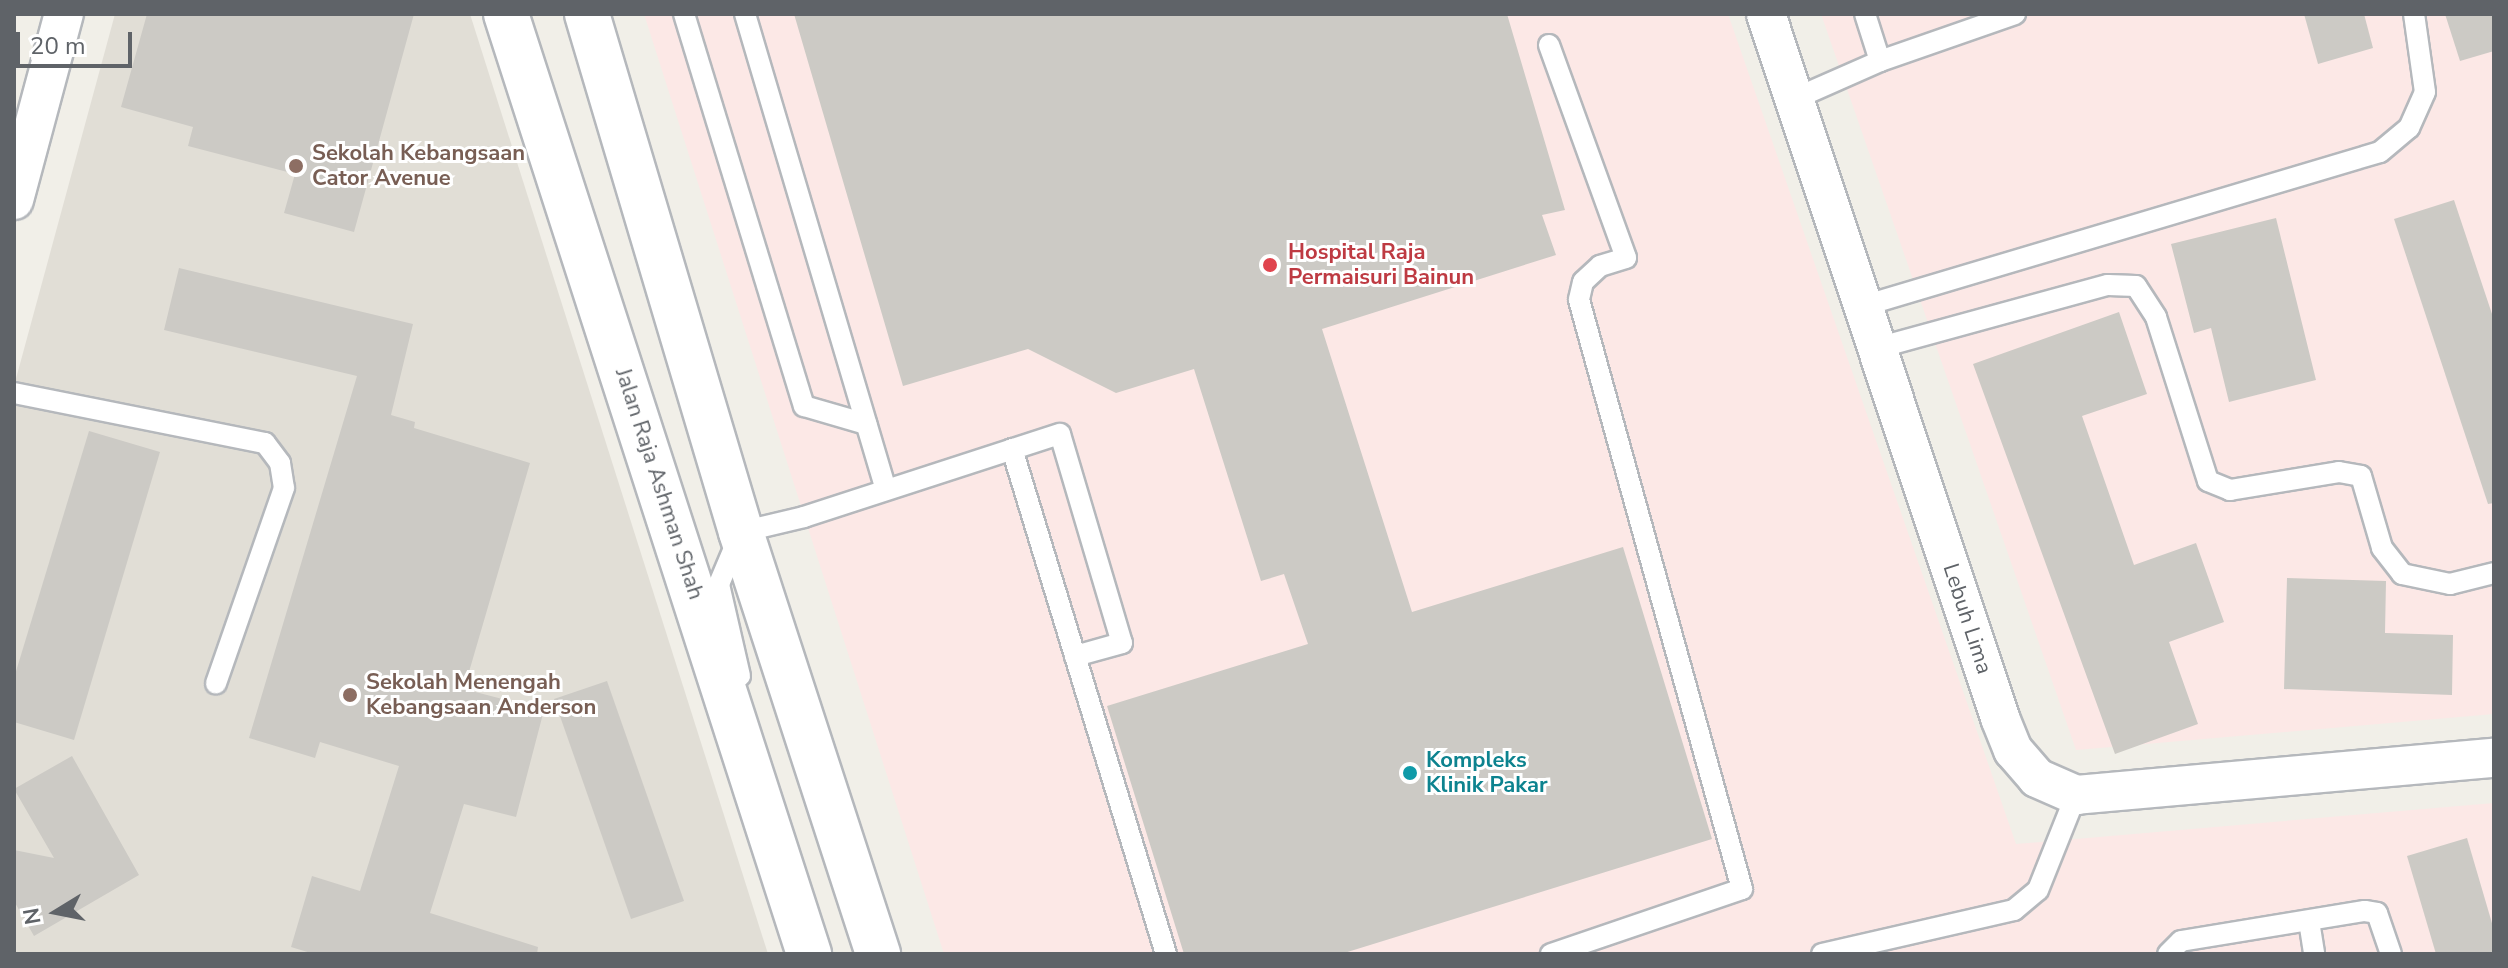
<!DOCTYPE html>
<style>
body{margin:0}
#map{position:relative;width:2508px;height:968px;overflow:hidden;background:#f1efe8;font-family:"Nunito Sans",sans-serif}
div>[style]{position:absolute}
.education>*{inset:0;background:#e1ded6}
.medical>*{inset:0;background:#fce8e6}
.building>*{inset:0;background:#cccac5}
.roads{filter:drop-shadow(2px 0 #b5b8bc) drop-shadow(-2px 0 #b5b8bc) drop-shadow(0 2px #b5b8bc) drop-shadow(0 -2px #b5b8bc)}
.lane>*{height:20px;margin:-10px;padding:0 10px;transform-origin:10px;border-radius:10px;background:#fff}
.street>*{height:38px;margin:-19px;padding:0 19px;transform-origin:19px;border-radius:19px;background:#fff}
.secondary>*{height:44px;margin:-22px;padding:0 22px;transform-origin:22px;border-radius:22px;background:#fff}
.dots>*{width:22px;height:22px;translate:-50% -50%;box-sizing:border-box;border:4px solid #fff;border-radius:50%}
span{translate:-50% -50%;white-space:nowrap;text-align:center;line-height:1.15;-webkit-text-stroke:6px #fff;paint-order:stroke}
.education-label{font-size:22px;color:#785e54;font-weight:700}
.left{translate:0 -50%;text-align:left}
.health-label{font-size:22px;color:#be3a42;font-weight:700}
.street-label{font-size:22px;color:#5f6368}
.culture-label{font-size:22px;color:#0d838f;font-weight:700}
.frame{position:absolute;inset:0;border:16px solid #5f6368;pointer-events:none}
.north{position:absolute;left:16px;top:872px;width:80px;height:80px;-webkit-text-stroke:6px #fff;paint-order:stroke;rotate:260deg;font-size:22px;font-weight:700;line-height:32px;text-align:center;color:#5f6368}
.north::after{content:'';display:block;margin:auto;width:28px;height:36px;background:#5f6368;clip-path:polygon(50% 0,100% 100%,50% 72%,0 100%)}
.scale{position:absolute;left:16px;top:32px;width:116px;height:36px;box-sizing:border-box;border:4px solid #5f6368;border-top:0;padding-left:10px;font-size:24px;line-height:28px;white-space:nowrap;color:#5f6368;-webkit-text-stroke:6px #fff;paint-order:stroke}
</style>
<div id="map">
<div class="education">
<div style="clip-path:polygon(115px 14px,470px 14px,768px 954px,14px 954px,14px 386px)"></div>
</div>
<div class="medical">
<div style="clip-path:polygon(644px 14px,1728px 14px,2016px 844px,2494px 803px,2494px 954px,944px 954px)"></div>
<div style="clip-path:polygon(1821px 14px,2494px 14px,2494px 714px,2076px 750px)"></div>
</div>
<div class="building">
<div style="clip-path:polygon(147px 14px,414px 14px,354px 232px,284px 213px,295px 174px,188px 146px,193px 127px,121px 107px)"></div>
<div style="clip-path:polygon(794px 14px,1507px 14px,1565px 210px,1542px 215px,1556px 255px,1322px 329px,1412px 612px,1623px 547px,1712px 839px,1341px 954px,1184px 954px,1107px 706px,1308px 644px,1284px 574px,1261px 581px,1194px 369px,1116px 393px,1028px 349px,903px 386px)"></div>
<div style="clip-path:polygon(2304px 14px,2364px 14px,2373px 48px,2318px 64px)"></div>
<div style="clip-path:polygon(2445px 14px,2494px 14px,2494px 51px,2460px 61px)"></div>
<div style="clip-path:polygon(2454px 200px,2494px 320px,2494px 503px,2488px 504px,2394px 219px)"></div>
<div style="clip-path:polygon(2276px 218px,2316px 380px,2229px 402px,2211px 328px,2194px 333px,2171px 244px)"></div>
<div style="clip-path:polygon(179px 268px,413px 324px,391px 415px,415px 422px,414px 428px,530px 463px,464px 689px,544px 710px,516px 817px,464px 804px,430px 913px,538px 947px,537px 954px,314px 954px,291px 947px,312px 876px,360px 891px,399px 766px,320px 742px,315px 758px,249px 738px,357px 376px,164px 330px)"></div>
<div style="clip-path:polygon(2119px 312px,2147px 394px,2082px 416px,2134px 565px,2196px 543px,2224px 622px,2169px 642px,2198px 724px,2115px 754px,1973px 364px)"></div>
<div style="clip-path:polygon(89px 431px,160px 452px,74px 740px,14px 722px,14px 678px)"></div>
<div style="clip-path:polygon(2287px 578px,2386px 581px,2385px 633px,2453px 635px,2452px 695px,2284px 689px)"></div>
<div style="clip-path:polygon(607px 681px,684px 901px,631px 919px,554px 699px)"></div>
<div style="clip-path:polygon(72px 756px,139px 875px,34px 936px,14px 901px,14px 850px,54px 858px,14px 789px)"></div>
<div style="clip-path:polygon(2467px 838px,2494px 930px,2494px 954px,2436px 954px,2407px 856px)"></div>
</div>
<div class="roads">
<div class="lane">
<div style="left:684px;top:14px;width:410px;rotate:73deg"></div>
<div style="left:804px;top:406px;width:65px;rotate:16.2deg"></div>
<div style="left:745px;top:14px;width:494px;rotate:73.5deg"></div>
<div style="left:1549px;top:45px;width:226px;rotate:70.1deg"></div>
<div style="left:1626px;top:258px;width:27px;rotate:163deg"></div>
<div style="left:1600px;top:266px;width:23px;rotate:137deg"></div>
<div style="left:1583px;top:282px;width:18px;rotate:103deg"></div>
<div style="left:1579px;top:300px;width:611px;rotate:74.53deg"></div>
<div style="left:1742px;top:889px;width:202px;rotate:161.2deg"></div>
<div style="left:1880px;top:61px;width:143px;rotate:-19.2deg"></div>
<div style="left:1794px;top:99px;width:94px;rotate:-23.8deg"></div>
<div style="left:1880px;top:61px;width:49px;rotate:-107.7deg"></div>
<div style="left:1863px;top:306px;width:539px;rotate:-16.59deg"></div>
<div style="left:2380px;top:152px;width:38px;rotate:-40deg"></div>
<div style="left:2409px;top:128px;width:39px;rotate:-66deg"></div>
<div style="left:2425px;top:92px;width:79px;rotate:-98deg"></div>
<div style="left:1877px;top:348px;width:239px;rotate:-15.3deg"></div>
<div style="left:2108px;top:285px;width:28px;rotate:2deg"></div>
<div style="left:2136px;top:286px;width:37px;rotate:57deg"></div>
<div style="left:2156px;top:317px;width:172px;rotate:72.4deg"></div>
<div style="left:2208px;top:481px;width:24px;rotate:22deg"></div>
<div style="left:2230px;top:490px;width:110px;rotate:-9.4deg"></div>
<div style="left:2339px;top:472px;width:22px;rotate:10deg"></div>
<div style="left:2361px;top:476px;width:75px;rotate:73.7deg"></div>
<div style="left:2382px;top:548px;width:33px;rotate:52deg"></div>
<div style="left:2402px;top:574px;width:49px;rotate:11.8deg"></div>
<div style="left:2450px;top:584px;width:45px;rotate:-14deg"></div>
<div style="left:14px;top:393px;width:256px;rotate:11.3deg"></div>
<div style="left:265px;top:443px;width:25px;rotate:53deg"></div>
<div style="left:280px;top:463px;width:25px;rotate:81deg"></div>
<div style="left:284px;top:488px;width:207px;rotate:109.2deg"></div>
<div style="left:1012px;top:449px;width:528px;rotate:73.04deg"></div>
<div style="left:740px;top:676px;width:94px;rotate:-102.9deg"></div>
<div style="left:719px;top:584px;width:56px;rotate:-67.1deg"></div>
<div style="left:741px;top:532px;width:65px;rotate:-13.4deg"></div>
<div style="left:804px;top:517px;width:269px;rotate:-18deg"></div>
<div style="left:1060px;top:434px;width:218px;rotate:73.5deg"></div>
<div style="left:1122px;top:643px;width:49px;rotate:164.5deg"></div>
<div style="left:2309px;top:921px;width:33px;rotate:81deg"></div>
<div style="left:1822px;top:954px;width:197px;rotate:-12.9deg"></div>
<div style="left:2014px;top:910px;width:31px;rotate:-40deg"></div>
<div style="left:2038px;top:890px;width:102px;rotate:-68.2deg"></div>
<div style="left:2168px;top:954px;width:18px;rotate:-45deg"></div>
<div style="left:2181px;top:941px;width:186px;rotate:-9.3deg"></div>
<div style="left:2365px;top:911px;width:12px;rotate:9deg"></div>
<div style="left:2377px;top:913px;width:43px;rotate:71.1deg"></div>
</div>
<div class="street">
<div style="left:1766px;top:14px;width:742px;rotate:71.61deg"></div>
<div style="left:2000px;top:718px;width:35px;rotate:68deg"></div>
<div style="left:2013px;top:750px;width:37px;rotate:49deg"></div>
<div style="left:2037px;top:778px;width:43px;rotate:23.6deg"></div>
<div style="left:2076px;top:795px;width:420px;rotate:-5.1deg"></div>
<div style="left:14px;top:200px;width:193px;rotate:-75deg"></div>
</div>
<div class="secondary">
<div style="left:506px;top:14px;width:988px;rotate:72.13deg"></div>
<div style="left:587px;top:14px;width:540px;rotate:73.44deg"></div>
<div style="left:741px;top:532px;width:444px;rotate:72deg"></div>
</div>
</div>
<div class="dots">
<div style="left:296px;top:166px;background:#8d6e63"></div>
<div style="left:1270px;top:265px;background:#e0444e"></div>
<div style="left:350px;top:695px;background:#8d6e63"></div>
<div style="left:1410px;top:773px;background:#0f9aa8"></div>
</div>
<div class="education-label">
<span class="left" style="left:312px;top:166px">Sekolah Kebangsaan<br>Cator Avenue</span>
<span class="left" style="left:366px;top:695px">Sekolah Menengah<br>Kebangsaan Anderson</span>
</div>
<div class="health-label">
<span class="left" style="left:1288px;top:265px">Hospital Raja<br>Permaisuri Bainun</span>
</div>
<div class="street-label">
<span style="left:659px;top:484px;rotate:72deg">Jalan Raja Ashman Shah</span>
<span style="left:1967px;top:619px;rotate:72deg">Lebuh Lima</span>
</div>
<div class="culture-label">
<span class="left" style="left:1426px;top:773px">Kompleks<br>Klinik Pakar</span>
</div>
<div class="frame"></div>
<div class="north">N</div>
<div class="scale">20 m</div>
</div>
